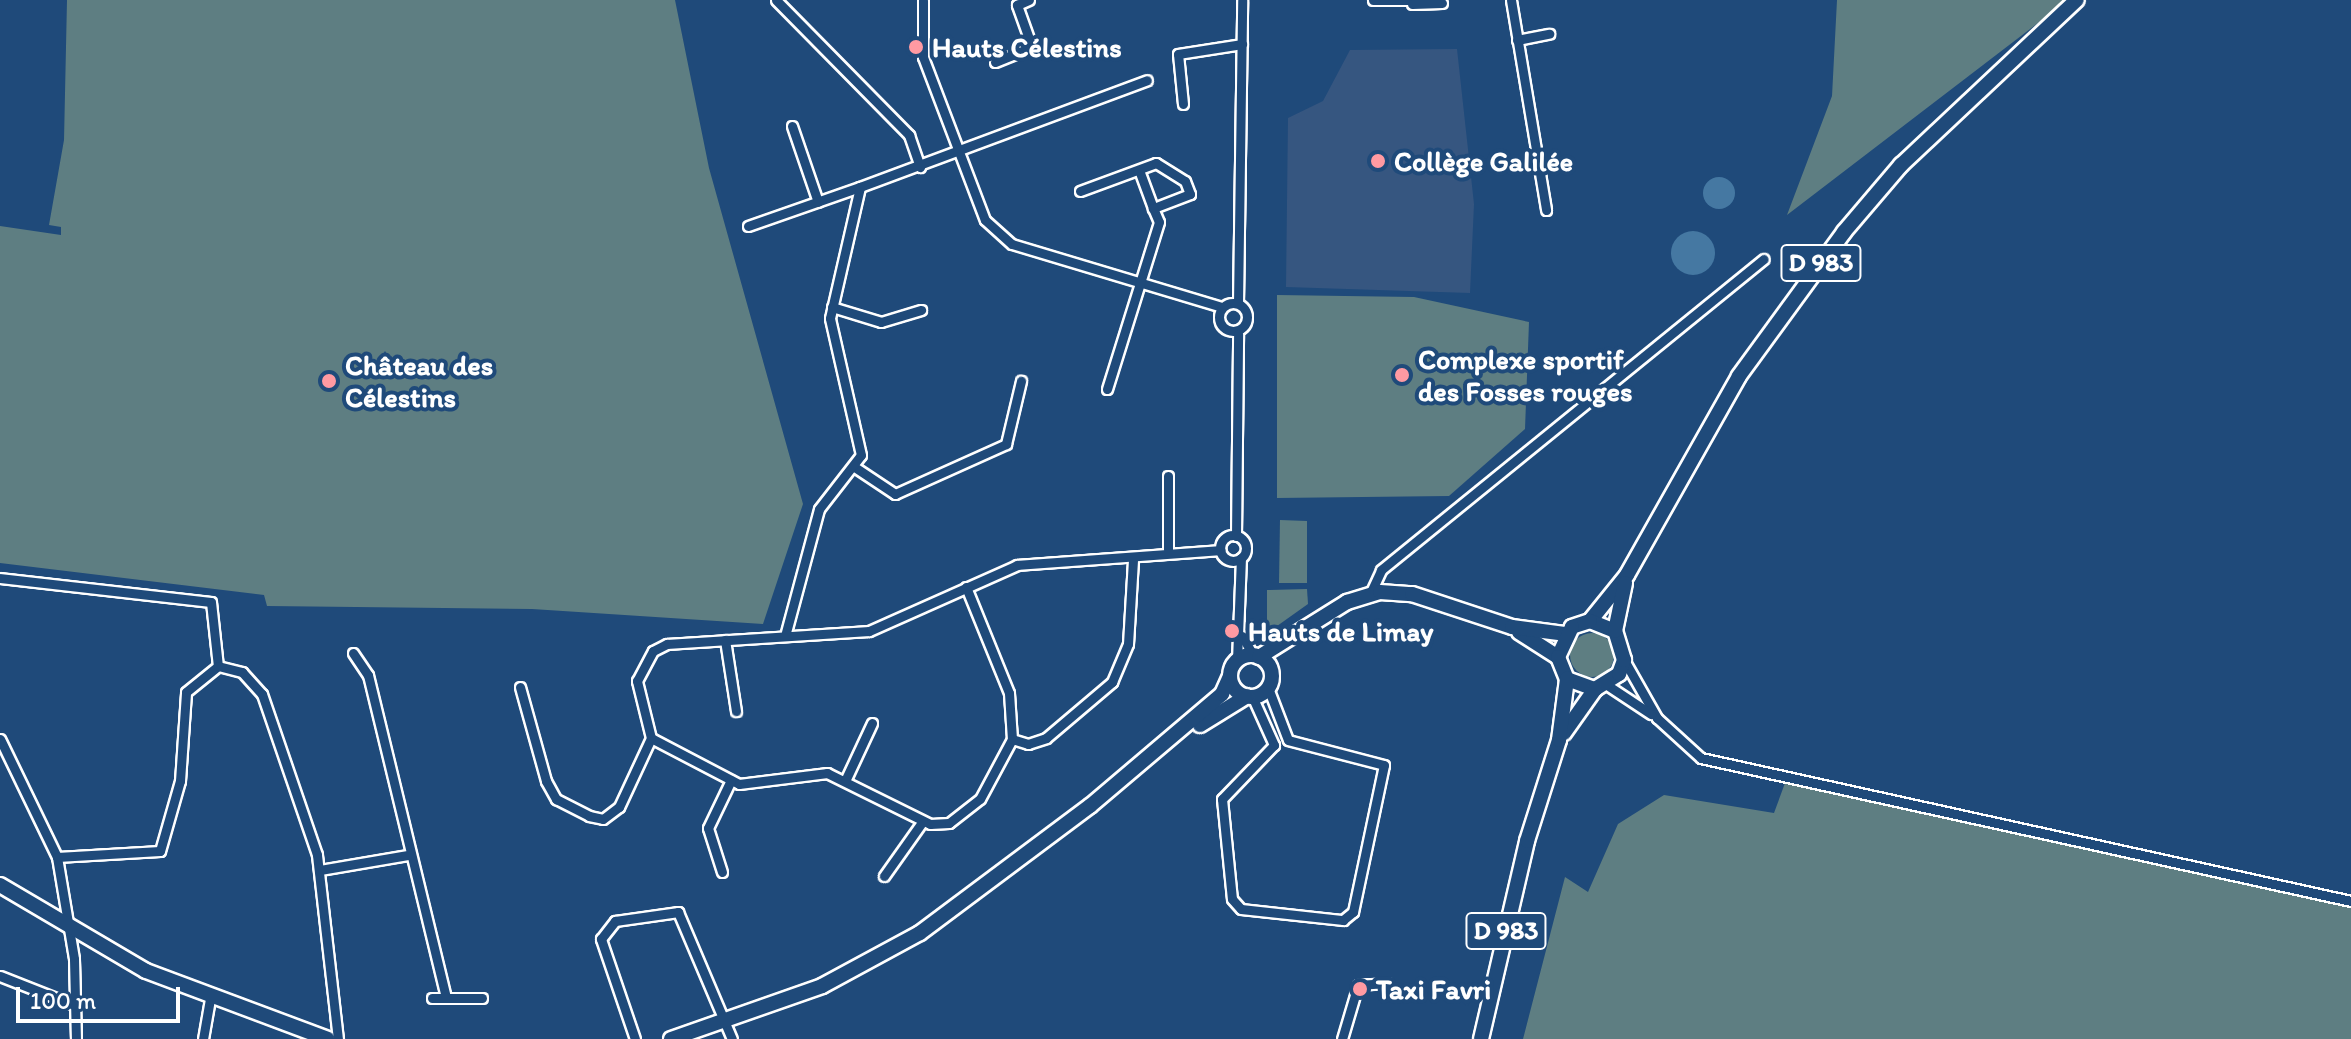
<!DOCTYPE html>
<meta charset="utf-8">
<style>
body{margin:0}
#map{position:relative;width:2351px;height:1039px;overflow:hidden;background:#1f4a7a;font-family:Itim,sans-serif}
div>[style]{position:absolute}
.built>*{inset:0;background:#365680}
.green>*{inset:0;background:#5e7e82}
.round{border-radius:50%}
.water>*{inset:0;background:#4578a2}
.roads{filter:drop-shadow(2px 0 #fff) drop-shadow(-2px 0 #fff) drop-shadow(0 2px #fff) drop-shadow(0 -2px #fff)}
.street>*{height:9px;margin:-4.5px;padding:0 4.5px;transform-origin:4.5px;border-radius:4.5px;background:#1f4a7a}
.street>.ring{margin:-4.5px;padding:0;box-sizing:content-box;background:none;border:9px solid #1f4a7a;border-radius:50%}
.secondary>*{height:14px;margin:-7px;padding:0 7px;transform-origin:7px;border-radius:7px;background:#1f4a7a}
.secondary>.ring{margin:-7px;padding:0;box-sizing:content-box;background:none;border:14px solid #1f4a7a;border-radius:50%}
.primary>*{height:14px;margin:-7px;padding:0 7px;transform-origin:7px;border-radius:7px;background:#1f4a7a}
.dots>*{width:22px;height:22px;translate:-50% -50%;box-sizing:border-box;border:4px solid #1f4a7a;border-radius:50%}
span{translate:-50% -50%;white-space:nowrap;text-align:center;line-height:1.15;-webkit-text-stroke:8px #1f4a7a;paint-order:stroke}
.shield-label span{padding:2px 6px;background:#1f4a7a;border:2px solid;border-radius:6px;-webkit-text-stroke-width:0}
.shield-label{font-size:26px;color:#fff;font-weight:700}
.poi-label{font-size:28px;color:#fff;font-weight:700}
.left{translate:0 -50%;text-align:left}
.scale{position:absolute;left:16px;top:987px;width:164px;height:36px;box-sizing:border-box;border:4px solid #fff;border-top:0;padding-left:10px;font-size:24px;line-height:28px;white-space:nowrap;color:#fff;-webkit-text-stroke:6px #1f4a7a;paint-order:stroke}
</style>
<div id="map">
<div class="built">
<div style="clip-path:polygon(1457px 49px,1474px 204px,1470px 293px,1286px 287px,1288px 118px,1323px 101px,1350px 50px)"></div>
</div>
<div class="green">
<div style="clip-path:polygon(67px 0,675px 0,709px 168px,803px 504px,763px 624px,532px 609px,267px 606px,264px 595px,0 563px,0 226px,61px 235px,61px 227px,49px 225px,64px 140px)"></div>
<div style="clip-path:polygon(1837px 0,2068px 0,1787px 215px,1832px 96px)"></div>
<div style="clip-path:polygon(1277px 295px,1414px 297px,1529px 322px,1525px 429px,1449px 496px,1277px 498px)"></div>
<div style="clip-path:polygon(1280px 520px,1307px 521px,1307px 583px,1279px 583px)"></div>
<div style="clip-path:polygon(1307px 589px,1308px 604px,1267px 633px,1267px 590px)"></div>
<div class="round" style="left:1570px;top:633px;width:44px;height:44px"></div>
<div style="clip-path:polygon(1785px 783px,2351px 908px,2351px 1039px,1523px 1039px,1565px 877px,1588px 892px,1618px 824px,1664px 795px,1774px 813px)"></div>
</div>
<div class="water">
<div class="round" style="left:1703px;top:177px;width:32px;height:32px"></div>
<div class="round" style="left:1671px;top:231px;width:44px;height:44px"></div>
</div>
<div class="roads">
<div class="street">
<div style="left:776px;top:0;width:190px;rotate:45.4deg"></div>
<div style="left:909px;top:135px;width:34px;rotate:71deg"></div>
<div style="left:923px;top:0;width:57px;rotate:90deg"></div>
<div style="left:923px;top:57px;width:174px;rotate:69.2deg"></div>
<div style="left:985px;top:220px;width:36px;rotate:42deg"></div>
<div style="left:1012px;top:244px;width:219px;rotate:16.7deg"></div>
<div style="left:1373px;top:0;width:38px"></div>
<div style="left:1511px;top:0;width:213px;rotate:80.5deg"></div>
<div style="left:1412px;top:4px;width:30px;rotate:-2deg"></div>
<div style="left:1517px;top:40px;width:33px;rotate:-11deg"></div>
<div style="left:995px;top:62px;width:40px;rotate:-22deg"></div>
<div style="left:1032px;top:47px;width:45px;rotate:-109.7deg"></div>
<div style="left:1017px;top:5px;width:13px;rotate:-23deg"></div>
<div style="left:1183px;top:104px;width:50px;rotate:-95.7deg"></div>
<div style="left:1178px;top:54px;width:65px;rotate:-8.9deg"></div>
<div style="left:792px;top:126px;width:80px;rotate:71.1deg"></div>
<div style="left:1139px;top:170px;width:40px;rotate:69.8deg"></div>
<div style="left:1080px;top:191px;width:81px;rotate:-20.2deg"></div>
<div style="left:1156px;top:163px;width:34px;rotate:32deg"></div>
<div style="left:1185px;top:181px;width:14px;rotate:69deg"></div>
<div style="left:1190px;top:194px;width:40px;rotate:159deg"></div>
<div style="left:1153px;top:208px;width:15px;rotate:67deg"></div>
<div style="left:1159px;top:222px;width:175px;rotate:107.3deg"></div>
<div style="left:748px;top:226px;width:119px;rotate:-19.2deg"></div>
<div style="left:1238px;top:303px;width:303px;rotate:-89.2deg"></div>
<div class="ring" style="left:1219px;top:303px;width:19px;height:19px"></div>
<div style="left:832px;top:307px;width:51px;rotate:17deg"></div>
<div style="left:881px;top:322px;width:42px;rotate:-16.7deg"></div>
<div style="left:856px;top:468px;width:47px;rotate:33.7deg"></div>
<div style="left:895px;top:494px;width:122px;rotate:-24.2deg"></div>
<div style="left:1006px;top:444px;width:65px;rotate:-76.6deg"></div>
<div class="ring" style="left:1220px;top:535px;width:17px;height:17px"></div>
<div style="left:1236px;top:536px;width:202px;rotate:-89.4deg"></div>
<div style="left:1168px;top:549px;width:73px;rotate:-90deg"></div>
<div style="left:0;top:578px;width:212px;rotate:6.5deg"></div>
<div style="left:211px;top:602px;width:64px;rotate:83.8deg"></div>
<div style="left:966px;top:587px;width:114px;rotate:67.9deg"></div>
<div style="left:1009px;top:693px;width:46px;rotate:86.3deg"></div>
<div style="left:1370px;top:594px;width:26px;rotate:-65deg"></div>
<div style="left:1381px;top:570px;width:493px;rotate:-39.1deg"></div>
<div style="left:785px;top:636px;width:131px;rotate:-75deg"></div>
<div style="left:819px;top:509px;width:68px;rotate:-52.1deg"></div>
<div style="left:861px;top:455px;width:140px;rotate:-102.8deg"></div>
<div style="left:830px;top:318px;width:134px;rotate:-77.1deg"></div>
<div style="left:860px;top:187px;width:306px;rotate:-20.4deg"></div>
<div style="left:1242px;top:636px;width:22px;rotate:60deg"></div>
<div style="left:725px;top:640px;width:72px;rotate:81.2deg"></div>
<div style="left:353px;top:653px;width:27px;rotate:56deg"></div>
<div style="left:368px;top:675px;width:331px;rotate:76.4deg"></div>
<div style="left:1624px;top:660px;width:67px;rotate:60.4deg"></div>
<div style="left:1657px;top:718px;width:59px;rotate:42.3deg"></div>
<div style="left:1701px;top:758px;width:666px;rotate:12.41deg"></div>
<div style="left:1237px;top:661px;width:103px;rotate:-87.8deg"></div>
<div style="left:1607px;top:685px;width:53px;rotate:33.4deg"></div>
<div style="left:520px;top:687px;width:98px;rotate:74.5deg"></div>
<div style="left:546px;top:781px;width:21px;rotate:61deg"></div>
<div style="left:556px;top:799px;width:37px;rotate:27deg"></div>
<div style="left:589px;top:816px;width:14px;rotate:12deg"></div>
<div style="left:603px;top:819px;width:20px;rotate:-37deg"></div>
<div style="left:619px;top:807px;width:76px;rotate:-65.1deg"></div>
<div style="left:1252px;top:696px;width:54px;rotate:65.8deg"></div>
<div style="left:1274px;top:745px;width:75px;rotate:133.9deg"></div>
<div style="left:1222px;top:799px;width:100px;rotate:84.3deg"></div>
<div style="left:1232px;top:899px;width:13px;rotate:48deg"></div>
<div style="left:1241px;top:909px;width:103px;rotate:6.2deg"></div>
<div style="left:1343px;top:920px;width:13px;rotate:-39deg"></div>
<div style="left:1353px;top:912px;width:150px;rotate:-78.1deg"></div>
<div style="left:1384px;top:765px;width:99px;rotate:-165.4deg"></div>
<div style="left:1288px;top:740px;width:56px;rotate:-111deg"></div>
<div style="left:651px;top:738px;width:99px;rotate:27.6deg"></div>
<div style="left:739px;top:784px;width:89px;rotate:-7.1deg"></div>
<div style="left:827px;top:773px;width:115px;rotate:26.3deg"></div>
<div style="left:930px;top:824px;width:19px;rotate:-3deg"></div>
<div style="left:949px;top:823px;width:39px;rotate:-38deg"></div>
<div style="left:980px;top:799px;width:68px;rotate:-61.9deg"></div>
<div style="left:1012px;top:739px;width:17px;rotate:17deg"></div>
<div style="left:1028px;top:744px;width:19px;rotate:-18deg"></div>
<div style="left:1046px;top:738px;width:87px;rotate:-40.3deg"></div>
<div style="left:1112px;top:682px;width:41px;rotate:-67.2deg"></div>
<div style="left:1128px;top:644px;width:85px;rotate:-86.6deg"></div>
<div style="left:651px;top:738px;width:59px;rotate:-103.8deg"></div>
<div style="left:637px;top:681px;width:34px;rotate:-62deg"></div>
<div style="left:653px;top:651px;width:16px;rotate:-27deg"></div>
<div style="left:667px;top:644px;width:202px;rotate:-3.7deg"></div>
<div style="left:869px;top:631px;width:162px;rotate:-24deg"></div>
<div style="left:1017px;top:565px;width:204px;rotate:-4.2deg"></div>
<div style="left:0;top:739px;width:131px;rotate:64.2deg"></div>
<div style="left:57px;top:857px;width:103px;rotate:80.5deg"></div>
<div style="left:74px;top:959px;width:80px;rotate:88.6deg"></div>
<div style="left:845px;top:781px;width:64px;rotate:-65deg"></div>
<div style="left:57px;top:857px;width:103px;rotate:-3.3deg"></div>
<div style="left:160px;top:851px;width:73px;rotate:-74.1deg"></div>
<div style="left:180px;top:781px;width:89px;rotate:-86.1deg"></div>
<div style="left:186px;top:692px;width:41px;rotate:-39.1deg"></div>
<div style="left:218px;top:666px;width:25px;rotate:14deg"></div>
<div style="left:242px;top:672px;width:30px;rotate:48deg"></div>
<div style="left:262px;top:694px;width:170px;rotate:71.1deg"></div>
<div style="left:317px;top:855px;width:185px;rotate:83.5deg"></div>
<div style="left:320px;top:870px;width:89px;rotate:-9.7deg"></div>
<div style="left:722px;top:872px;width:46px;rotate:-107.7deg"></div>
<div style="left:708px;top:828px;width:53px;rotate:-64.4deg"></div>
<div style="left:884px;top:876px;width:67px;rotate:-54.7deg"></div>
<div style="left:0;top:976px;width:79px;rotate:21.4deg"></div>
<div style="left:432px;top:998px;width:50px"></div>
<div style="left:203px;top:1039px;width:41px;rotate:-80.1deg"></div>
<div style="left:635px;top:1039px;width:106px;rotate:-108.8deg"></div>
<div style="left:601px;top:939px;width:23px;rotate:-52deg"></div>
<div style="left:615px;top:921px;width:64px;rotate:-8.1deg"></div>
<div style="left:678px;top:912px;width:138px;rotate:67deg"></div>
<div style="left:1342px;top:1039px;width:56px;rotate:-73.5deg"></div>
<div style="left:1358px;top:985px;width:29px;rotate:-4deg"></div>
</div>
<div class="secondary">
<div style="left:1519px;top:632px;width:46px;rotate:32.7deg"></div>
<div class="ring" style="left:1230px;top:655px;width:28px;height:28px"></div>
<div style="left:1259px;top:657px;width:104px;rotate:-32deg"></div>
<div style="left:1347px;top:602px;width:34px;rotate:-17deg"></div>
<div style="left:1380px;top:592px;width:32px;rotate:4deg"></div>
<div style="left:1412px;top:594px;width:105px;rotate:18.3deg"></div>
<div style="left:1512px;top:627px;width:53px;rotate:7.5deg"></div>
<div style="left:1200px;top:725px;width:55px;rotate:-31.7deg"></div>
<div style="left:0;top:885px;width:169px;rotate:30.5deg"></div>
<div style="left:146px;top:971px;width:194px;rotate:20.5deg"></div>
<div style="left:671px;top:1039px;width:160px;rotate:-19.3deg"></div>
<div style="left:822px;top:986px;width:111px;rotate:-28.4deg"></div>
<div style="left:920px;top:933px;width:212px;rotate:-36.8deg"></div>
<div style="left:1090px;top:806px;width:173px;rotate:-40.3deg"></div>
<div style="left:1222px;top:694px;width:20px;rotate:-66deg"></div>
</div>
<div class="primary">
<div style="left:1590px;top:621px;width:59px;rotate:-51.2deg"></div>
<div style="left:1627px;top:575px;width:228px;rotate:-60.6deg"></div>
<div style="left:1739px;top:376px;width:178px;rotate:-53.9deg"></div>
<div style="left:1844px;top:232px;width:88px;rotate:-49.6deg"></div>
<div style="left:1901px;top:165px;width:241px;rotate:-43.2deg"></div>
<div style="left:1615px;top:631px;width:27px;rotate:-158deg"></div>
<div style="left:1590px;top:621px;width:19px;rotate:162deg"></div>
<div style="left:1572px;top:627px;width:33px;rotate:115deg"></div>
<div style="left:1558px;top:657px;width:24px;rotate:68deg"></div>
<div style="left:1567px;top:679px;width:30px;rotate:20deg"></div>
<div style="left:1595px;top:689px;width:28px;rotate:-32deg"></div>
<div style="left:1619px;top:674px;width:15px;rotate:-70deg"></div>
<div style="left:1624px;top:660px;width:30px;rotate:-107deg"></div>
<div style="left:1615px;top:631px;width:49px;rotate:-78.2deg"></div>
<div style="left:1564px;top:733px;width:54px;rotate:-54.8deg"></div>
<div style="left:1481px;top:1039px;width:203px;rotate:-76.9deg"></div>
<div style="left:1527px;top:841px;width:106px;rotate:-72.4deg"></div>
<div style="left:1559px;top:740px;width:62px;rotate:-82.5deg"></div>
</div>
</div>
<div class="dots">
<div style="left:916px;top:47px;background:#ff9aa2"></div>
<div style="left:1378px;top:161px;background:#ff9aa2"></div>
<div style="left:1402px;top:375px;background:#ff9aa2"></div>
<div style="left:329px;top:381px;background:#ff9aa2"></div>
<div style="left:1232px;top:631px;background:#ff9aa2"></div>
<div style="left:1360px;top:989px;background:#ff9aa2"></div>
</div>
<div class="shield-label">
<span style="left:1821px;top:263px">D 983</span>
<span style="left:1506px;top:931px">D 983</span>
</div>
<div class="poi-label">
<span class="left" style="left:932px;top:47px">Hauts Célestins</span>
<span class="left" style="left:1394px;top:161px">Collège Galilée</span>
<span class="left" style="left:1418px;top:375px">Complexe sportif<br>des Fosses rouges</span>
<span class="left" style="left:345px;top:381px">Château des<br>Célestins</span>
<span class="left" style="left:1248px;top:631px">Hauts de Limay</span>
<span class="left" style="left:1376px;top:989px">Taxi Favri</span>
</div>
<div class="scale">100 m</div>
</div>
